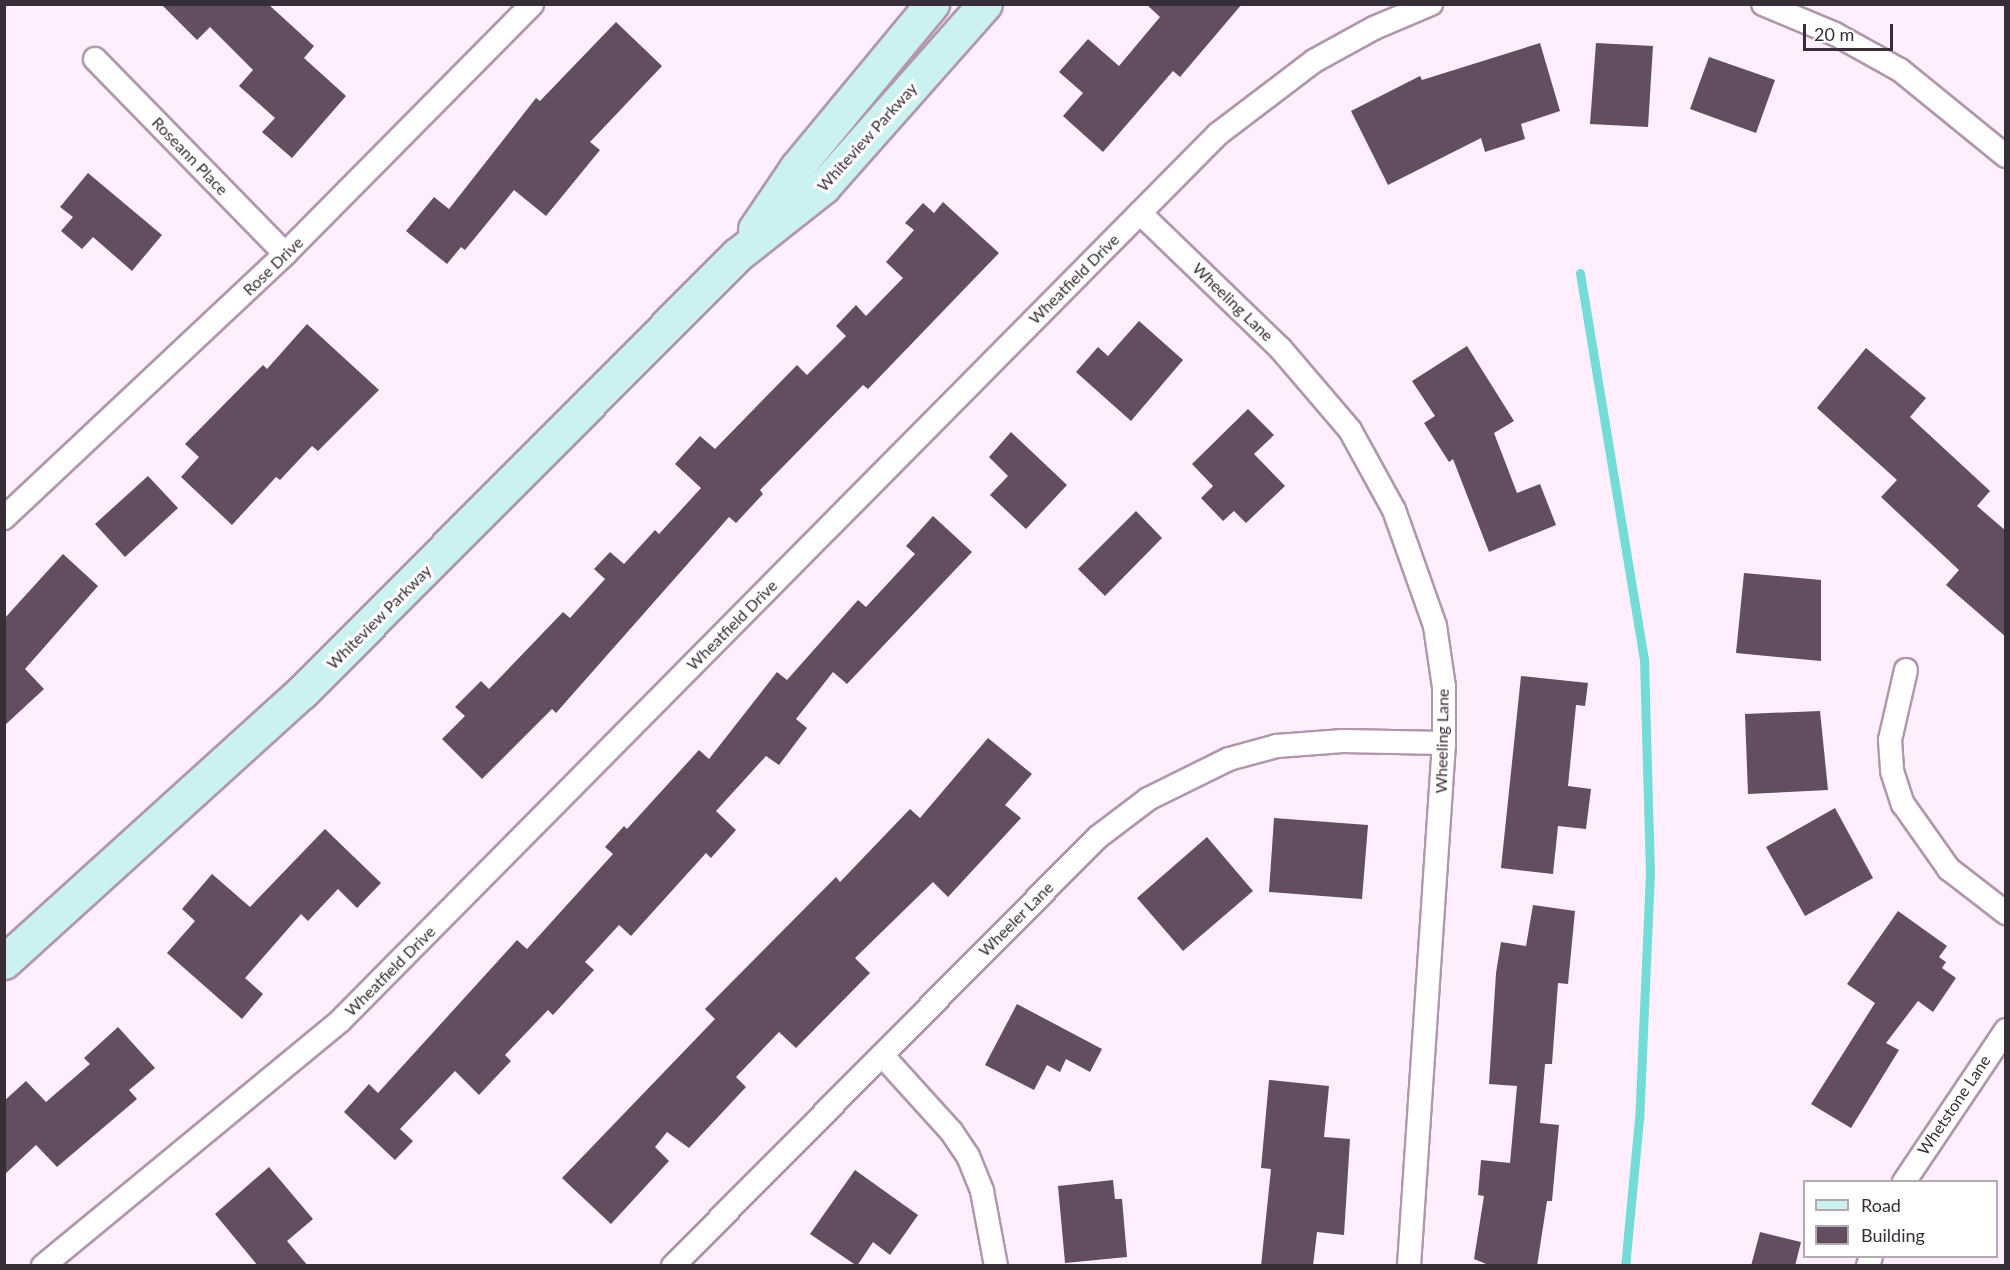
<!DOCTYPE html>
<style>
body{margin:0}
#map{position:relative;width:2010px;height:1270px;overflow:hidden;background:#ffeffe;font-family:Lato,sans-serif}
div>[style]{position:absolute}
.stream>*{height:9px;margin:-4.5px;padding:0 4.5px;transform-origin:4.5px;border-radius:4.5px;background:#73dcd7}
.building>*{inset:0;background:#634d61}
.roads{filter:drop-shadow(2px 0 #b097ae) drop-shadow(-2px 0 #b097ae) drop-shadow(0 2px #b097ae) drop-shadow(0 -2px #b097ae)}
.street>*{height:22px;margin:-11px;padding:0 11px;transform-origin:11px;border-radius:11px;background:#fff}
.secondary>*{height:33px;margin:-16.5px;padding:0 16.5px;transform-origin:16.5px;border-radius:16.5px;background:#cbf2f0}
span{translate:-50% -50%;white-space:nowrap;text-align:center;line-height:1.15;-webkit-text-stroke:6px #fff;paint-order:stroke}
.street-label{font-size:16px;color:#382e38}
.frame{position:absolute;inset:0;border:6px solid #382e38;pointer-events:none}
.legend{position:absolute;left:1803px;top:1180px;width:195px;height:78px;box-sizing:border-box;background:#fff;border:2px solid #afabaf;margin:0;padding:8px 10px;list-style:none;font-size:18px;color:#382e38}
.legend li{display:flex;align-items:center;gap:12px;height:30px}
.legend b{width:30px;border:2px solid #afabaf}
.scale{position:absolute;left:1803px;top:24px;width:90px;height:27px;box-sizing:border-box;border:3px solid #382e38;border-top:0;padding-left:8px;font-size:18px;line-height:21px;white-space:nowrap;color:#382e38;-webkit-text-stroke:4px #fff;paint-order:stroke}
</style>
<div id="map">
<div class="stream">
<div style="left:1580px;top:273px;width:391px;rotate:80.6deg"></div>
<div style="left:1644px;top:659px;width:213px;rotate:88.4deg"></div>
<div style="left:1650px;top:872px;width:247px;rotate:92.5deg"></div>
<div style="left:1639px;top:1119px;width:148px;rotate:95.4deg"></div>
</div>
<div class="building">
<div style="clip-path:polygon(161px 4px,268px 4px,314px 46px,304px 58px,346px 96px,292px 158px,262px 132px,275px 118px,239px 86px,253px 70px,210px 27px,197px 40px)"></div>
<div style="clip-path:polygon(1146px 4px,1242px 4px,1180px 77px,1173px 71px,1103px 152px,1063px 116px,1083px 93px,1059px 72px,1088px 39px,1119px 66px,1160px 17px)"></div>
<div style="clip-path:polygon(616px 22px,662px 66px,590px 142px,600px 150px,546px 216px,514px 190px,465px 250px,461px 247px,447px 264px,406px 231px,434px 197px,449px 209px,536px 98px,540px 101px)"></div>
<div style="clip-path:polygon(1540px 43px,1560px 111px,1521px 124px,1525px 139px,1485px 152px,1481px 138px,1388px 185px,1351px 111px,1420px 76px,1422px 80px)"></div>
<div style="clip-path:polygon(1596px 43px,1653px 46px,1648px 127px,1590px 124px)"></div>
<div style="clip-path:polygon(1709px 57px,1775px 80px,1756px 133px,1690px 109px)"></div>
<div style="clip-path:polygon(88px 173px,162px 235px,132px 271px,93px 237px,82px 249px,61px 231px,73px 217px,60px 207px)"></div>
<div style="clip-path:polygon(943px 202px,999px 253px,868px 389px,863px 385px,760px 490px,763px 494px,736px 523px,729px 517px,556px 713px,552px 709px,482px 779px,442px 739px,465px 716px,455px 707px,481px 681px,489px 689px,563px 612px,570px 618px,605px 579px,594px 569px,610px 552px,624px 564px,655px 530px,659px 534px,701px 488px,675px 464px,700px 436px,715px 449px,797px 365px,807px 375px,846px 336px,836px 326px,856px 305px,866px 316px,903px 278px,886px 262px,914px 230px,905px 223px,923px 203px,934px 213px)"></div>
<div style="clip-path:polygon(1139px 321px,1183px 360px,1131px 421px,1076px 372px,1098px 347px,1108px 356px)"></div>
<div style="clip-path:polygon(307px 324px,379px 390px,318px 451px,312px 446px,280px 480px,276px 477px,232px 525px,181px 477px,199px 457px,185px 444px,263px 365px,267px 369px)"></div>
<div style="clip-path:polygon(1467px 346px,1514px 421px,1494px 433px,1517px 493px,1540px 484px,1556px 525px,1489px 552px,1453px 459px,1449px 462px,1424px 423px,1435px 416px,1412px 381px)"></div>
<div style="clip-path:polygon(1866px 348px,1926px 398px,1910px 417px,1990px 491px,1977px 506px,2006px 531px,2006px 637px,1946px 585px,1959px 570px,1881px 497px,1897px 480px,1817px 408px)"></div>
<div style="clip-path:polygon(1248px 409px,1274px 435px,1254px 454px,1285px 486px,1246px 523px,1234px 511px,1223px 521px,1201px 498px,1213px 486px,1192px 464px)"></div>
<div style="clip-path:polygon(1011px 432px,1067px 485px,1026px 529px,990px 495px,1008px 476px,989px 457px)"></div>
<div style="clip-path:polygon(148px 476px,178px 508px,125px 557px,95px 524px)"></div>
<div style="clip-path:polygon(1136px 511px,1162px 538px,1105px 596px,1078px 569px)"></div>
<div style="clip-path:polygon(933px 516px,972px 552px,847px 684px,833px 672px,796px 719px,807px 728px,779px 765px,766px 756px,716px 811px,736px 830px,711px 858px,706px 853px,631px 936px,619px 925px,585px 962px,594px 970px,553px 1015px,548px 1010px,505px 1055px,511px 1061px,479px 1095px,455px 1071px,400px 1129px,413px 1141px,395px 1160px,344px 1112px,369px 1084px,378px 1093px,517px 940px,527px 949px,613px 854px,605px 847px,624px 826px,627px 829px,699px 750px,709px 759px,777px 672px,787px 680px,858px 600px,866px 607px,915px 554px,906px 546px)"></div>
<div style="clip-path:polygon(63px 554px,98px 586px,25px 669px,44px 689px,4px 726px,4px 619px)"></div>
<div style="clip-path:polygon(1744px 573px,1821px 580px,1821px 661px,1736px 653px)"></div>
<div style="clip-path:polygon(1521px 676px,1588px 683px,1585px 706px,1576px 705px,1568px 786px,1591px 789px,1586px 829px,1558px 826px,1553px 874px,1501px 868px)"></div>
<div style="clip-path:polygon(1820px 711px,1828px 790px,1748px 794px,1745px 714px)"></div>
<div style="clip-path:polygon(988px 738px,1032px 774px,1005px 805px,1021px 818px,948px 897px,933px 882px,855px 958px,870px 973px,796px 1048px,779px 1032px,736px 1077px,746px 1087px,689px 1148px,667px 1132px,655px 1147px,669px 1161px,611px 1224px,562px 1178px,715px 1019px,705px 1009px,836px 877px,840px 882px,910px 809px,920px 818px)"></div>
<div style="clip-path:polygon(1835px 808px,1873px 878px,1805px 916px,1766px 847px)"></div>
<div style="clip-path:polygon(1274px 818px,1368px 825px,1362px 899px,1269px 892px)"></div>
<div style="clip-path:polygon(325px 829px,381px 883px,357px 908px,338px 889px,308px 921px,301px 914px,245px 978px,263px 994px,242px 1019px,167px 953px,195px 921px,182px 909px,212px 874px,250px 907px)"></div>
<div style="clip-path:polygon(1207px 837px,1253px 891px,1183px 951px,1137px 898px)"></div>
<div style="clip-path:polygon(1533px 905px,1575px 911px,1568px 984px,1558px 983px,1552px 1064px,1545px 1064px,1540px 1123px,1559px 1125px,1552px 1201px,1547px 1201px,1537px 1266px,1491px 1266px,1474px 1259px,1484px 1196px,1478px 1195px,1481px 1160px,1510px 1163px,1517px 1086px,1489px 1084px,1496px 973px,1501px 942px,1526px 946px)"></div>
<div style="clip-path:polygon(1898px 911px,1947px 946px,1939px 957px,1946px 962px,1942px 968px,1956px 978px,1933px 1012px,1918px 1001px,1886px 1043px,1899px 1050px,1851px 1128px,1811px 1104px,1875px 1003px,1847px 984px)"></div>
<div style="clip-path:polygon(1017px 1004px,1102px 1049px,1090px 1072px,1066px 1059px,1060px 1072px,1047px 1065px,1034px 1090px,985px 1065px)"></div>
<div style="clip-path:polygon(118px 1027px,155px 1068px,129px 1090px,137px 1099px,57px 1167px,36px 1145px,4px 1175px,4px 1101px,26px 1081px,46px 1102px,90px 1064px,84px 1058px)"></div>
<div style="clip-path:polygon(1269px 1080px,1329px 1086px,1324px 1137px,1350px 1139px,1344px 1235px,1317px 1232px,1313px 1266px,1261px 1266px,1271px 1169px,1261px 1168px)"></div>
<div style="clip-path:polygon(269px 1167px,313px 1219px,287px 1241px,308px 1266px,258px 1266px,215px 1214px)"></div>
<div style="clip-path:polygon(855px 1170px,918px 1215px,890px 1255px,873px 1242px,857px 1266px,810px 1234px)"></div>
<div style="clip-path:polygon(1113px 1180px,1115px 1199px,1122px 1199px,1127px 1257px,1065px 1263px,1058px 1186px)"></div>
<div style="clip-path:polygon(1760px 1232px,1801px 1242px,1795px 1266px,1751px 1266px)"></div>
</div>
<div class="roads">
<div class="street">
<div style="left:1763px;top:4px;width:78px;rotate:22.6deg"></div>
<div style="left:1835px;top:34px;width:74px;rotate:29deg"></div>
<div style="left:1900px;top:70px;width:136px;rotate:39.1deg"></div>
<div style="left:95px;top:59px;width:272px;rotate:45.7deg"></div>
<div style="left:1140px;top:213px;width:194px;rotate:44deg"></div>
<div style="left:1280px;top:348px;width:108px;rotate:49.5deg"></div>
<div style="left:1350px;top:430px;width:91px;rotate:61.2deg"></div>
<div style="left:1394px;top:510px;width:123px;rotate:70.5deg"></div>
<div style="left:1435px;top:626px;width:62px;rotate:81.6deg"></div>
<div style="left:1444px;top:687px;width:56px;rotate:90deg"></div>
<div style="left:1444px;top:743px;width:524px;rotate:93.83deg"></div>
<div style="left:4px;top:518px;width:386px;rotate:-43.2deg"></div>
<div style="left:285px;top:254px;width:351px;rotate:-45.3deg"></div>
<div style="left:1906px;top:670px;width:72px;rotate:102.9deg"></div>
<div style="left:1890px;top:740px;width:31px;rotate:86deg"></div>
<div style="left:1892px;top:771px;width:35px;rotate:72deg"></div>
<div style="left:1903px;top:804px;width:80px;rotate:54.7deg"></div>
<div style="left:1949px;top:869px;width:72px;rotate:37.7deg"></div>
<div style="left:882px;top:1055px;width:103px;rotate:47.8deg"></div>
<div style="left:951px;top:1131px;width:30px;rotate:56deg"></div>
<div style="left:968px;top:1156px;width:38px;rotate:68deg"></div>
<div style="left:982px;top:1191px;width:76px;rotate:79.4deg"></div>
<div style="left:1904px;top:1182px;width:183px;rotate:-56.1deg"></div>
<div style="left:43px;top:1266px;width:385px;rotate:-39.5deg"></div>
<div style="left:340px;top:1021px;width:1248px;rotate:-45.29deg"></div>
<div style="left:1218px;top:134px;width:121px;rotate:-37.2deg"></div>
<div style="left:1314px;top:61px;width:68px;rotate:-28.8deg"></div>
<div style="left:1374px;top:28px;width:62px;rotate:-22.8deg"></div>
<div style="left:673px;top:1266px;width:604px;rotate:-45.27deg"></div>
<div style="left:1098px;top:837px;width:63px;rotate:-37.2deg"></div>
<div style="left:1148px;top:799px;width:90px;rotate:-26.3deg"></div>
<div style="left:1229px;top:759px;width:50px;rotate:-15.2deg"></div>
<div style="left:1277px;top:746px;width:66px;rotate:-4.3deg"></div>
<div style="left:1343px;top:741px;width:101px;rotate:1.1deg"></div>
<div style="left:1868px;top:1266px;width:10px;rotate:-73deg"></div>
</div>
<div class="secondary">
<div style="left:755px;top:229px;width:75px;rotate:-55.9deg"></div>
<div style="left:797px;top:167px;width:212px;rotate:-50.4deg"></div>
<div style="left:4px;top:962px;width:402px;rotate:-42.2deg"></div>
<div style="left:302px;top:692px;width:617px;rotate:-45.13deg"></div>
<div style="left:737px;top:255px;width:110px;rotate:-38.3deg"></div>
<div style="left:823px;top:187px;width:244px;rotate:-48.5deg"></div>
</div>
</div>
<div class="street-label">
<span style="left:867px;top:137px;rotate:-48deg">Whiteview Parkway</span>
<span style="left:190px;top:156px;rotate:46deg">Roseann Place</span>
<span style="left:273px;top:266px;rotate:-44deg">Rose Drive</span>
<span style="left:1074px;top:279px;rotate:-45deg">Wheatfield Drive</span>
<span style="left:1233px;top:302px;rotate:44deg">Wheeling Lane</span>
<span style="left:379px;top:617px;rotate:-45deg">Whiteview Parkway</span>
<span style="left:732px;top:625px;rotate:-45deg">Wheatfield Drive</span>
<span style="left:1442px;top:741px;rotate:-89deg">Wheeling Lane</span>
<span style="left:1016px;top:919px;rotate:-45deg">Wheeler Lane</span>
<span style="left:390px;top:971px;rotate:-45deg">Wheatfield Drive</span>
<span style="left:1954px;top:1105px;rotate:-56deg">Whetstone Lane</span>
</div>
<div class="frame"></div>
<ul class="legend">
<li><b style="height:8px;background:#cbf2f0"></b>Road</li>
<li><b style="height:16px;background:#634d61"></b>Building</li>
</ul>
<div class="scale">20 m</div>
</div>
